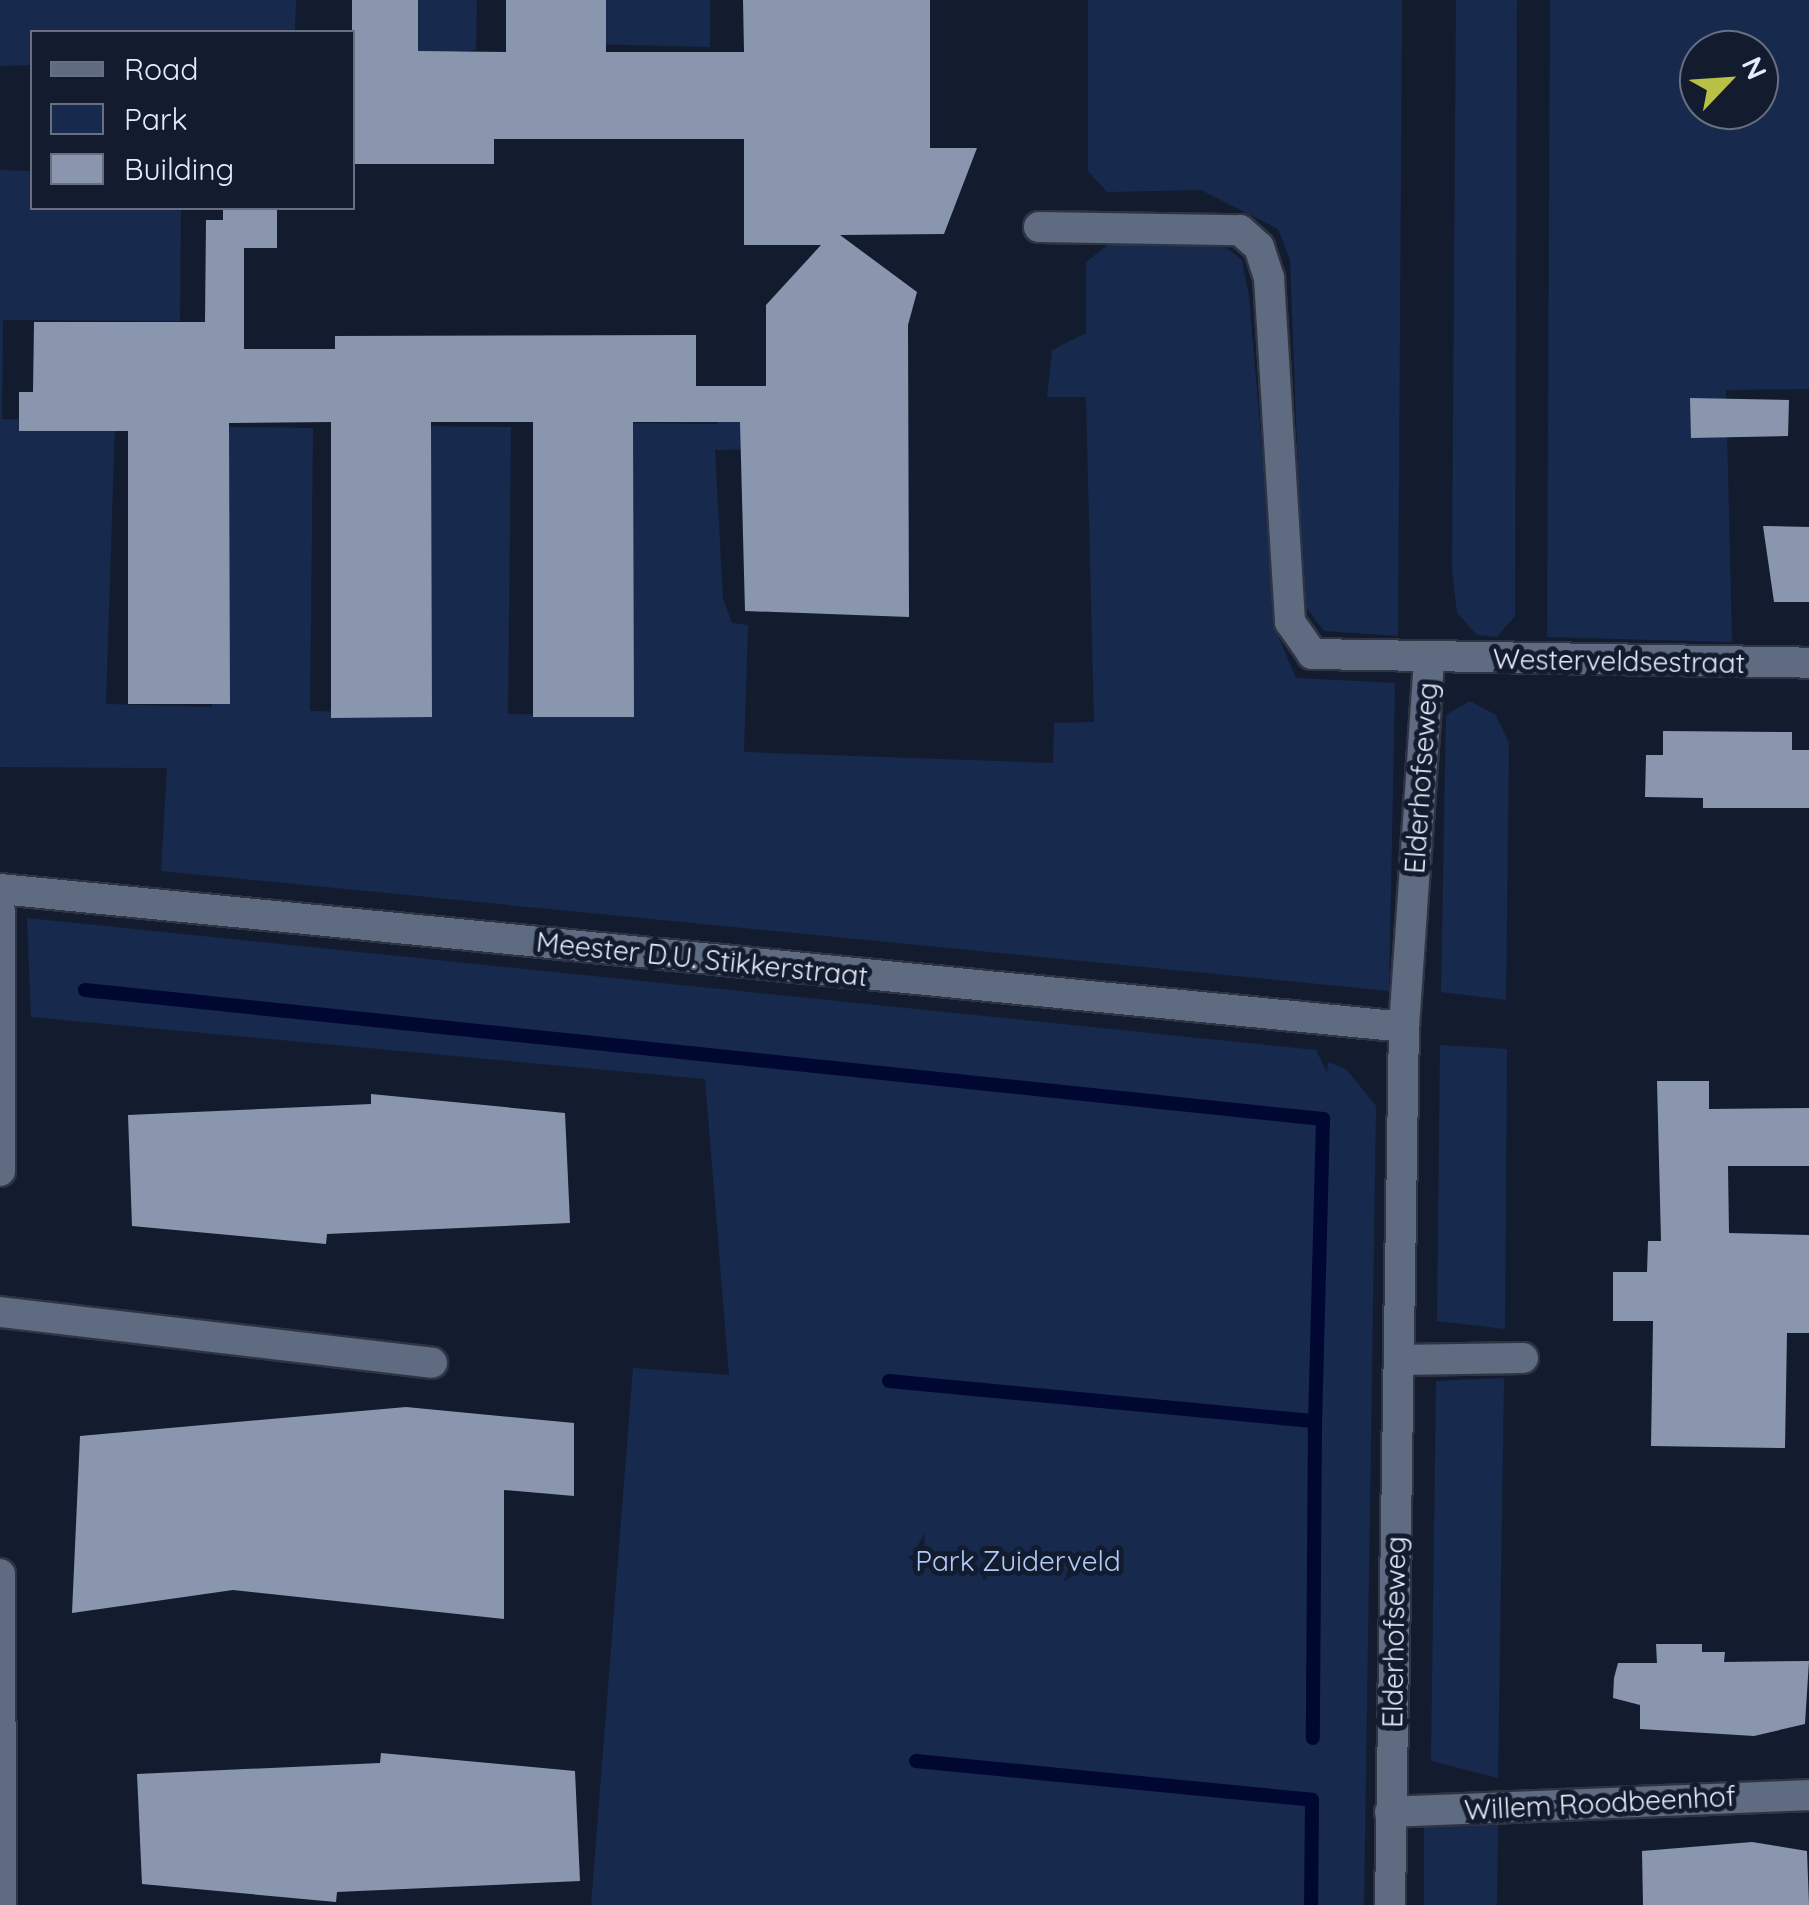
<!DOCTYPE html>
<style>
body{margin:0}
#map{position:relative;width:1809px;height:1905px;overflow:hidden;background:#131c2f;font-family:Quicksand,sans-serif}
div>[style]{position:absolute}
.green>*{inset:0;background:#172a4e}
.stream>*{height:14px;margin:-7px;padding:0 7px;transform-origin:7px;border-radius:7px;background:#000730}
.building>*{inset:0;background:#8996ae}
.roads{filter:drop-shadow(2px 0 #2f3443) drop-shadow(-2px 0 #2f3443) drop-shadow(0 2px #2f3443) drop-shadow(0 -2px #2f3443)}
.minor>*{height:30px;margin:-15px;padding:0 15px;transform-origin:15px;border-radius:15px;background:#5e6b81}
span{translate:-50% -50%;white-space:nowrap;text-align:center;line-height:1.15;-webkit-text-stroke:10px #131c2f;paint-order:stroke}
.street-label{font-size:28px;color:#e4ecf9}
.park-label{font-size:28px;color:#b2caf7}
.legend{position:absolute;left:30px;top:30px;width:325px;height:180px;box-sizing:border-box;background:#131c2f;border:2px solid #676f80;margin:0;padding:12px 18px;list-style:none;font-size:30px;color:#e4ecf9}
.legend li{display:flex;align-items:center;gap:20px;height:50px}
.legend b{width:50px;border:2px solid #676f80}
.north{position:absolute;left:1679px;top:30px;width:100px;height:100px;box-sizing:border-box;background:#131c2f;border:2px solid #676f80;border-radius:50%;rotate:65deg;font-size:28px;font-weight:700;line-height:40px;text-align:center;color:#e4ecf9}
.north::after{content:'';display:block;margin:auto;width:35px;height:45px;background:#b9c046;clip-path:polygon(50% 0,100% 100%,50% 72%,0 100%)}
</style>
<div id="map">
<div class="green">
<div style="clip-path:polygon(0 0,296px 0,295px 32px,32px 32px,32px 65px,0 66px)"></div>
<div style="clip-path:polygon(395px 0,477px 0,476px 50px,395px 57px)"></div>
<div style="clip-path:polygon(587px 0,710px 0,710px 47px,586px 44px)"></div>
<div style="clip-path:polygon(1088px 0,1402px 0,1398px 636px,1324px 631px,1303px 603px,1290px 259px,1278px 229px,1201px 190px,1107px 192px,1088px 171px)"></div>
<div style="clip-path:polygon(1456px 0,1517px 0,1515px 616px,1497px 637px,1477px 635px,1457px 613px,1452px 568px)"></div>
<div style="clip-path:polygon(evenodd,1550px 0,1809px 0,1809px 389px,1726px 390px,1732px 642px,1547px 637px,1550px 0,1699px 50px,1759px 50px,1759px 110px,1699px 110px,1699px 50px)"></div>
<div style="clip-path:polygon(0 170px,32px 171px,32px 208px,181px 208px,180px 321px,3px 320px,2px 419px,115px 421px,106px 704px,212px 707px,225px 427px,313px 428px,310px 711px,411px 713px,414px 426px,511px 427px,508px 714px,606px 716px,617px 423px,717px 424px,718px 413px,758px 413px,757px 449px,715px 450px,723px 599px,732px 623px,748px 625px,744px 752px,1053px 763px,1054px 723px,1094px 722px,1086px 397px,1047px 397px,1052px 350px,1086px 333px,1086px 262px,1109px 244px,1223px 245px,1242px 260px,1249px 297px,1278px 636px,1296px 678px,1395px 683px,1389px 991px,161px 871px,167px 768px,0 767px)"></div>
<div style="clip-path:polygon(1470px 701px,1496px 715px,1509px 743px,1506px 1000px,1441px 992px,1446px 715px)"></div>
<div style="clip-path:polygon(27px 918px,1316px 1050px,1327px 1073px,1328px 1062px,1346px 1069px,1376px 1106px,1364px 1905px,591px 1905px,633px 1368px,729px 1375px,705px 1079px,31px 1017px)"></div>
<div style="clip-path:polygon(1440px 1045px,1507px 1049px,1505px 1329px,1437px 1321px)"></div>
<div style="clip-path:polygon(1504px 1378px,1498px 1778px,1431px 1761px,1436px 1381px)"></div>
<div style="clip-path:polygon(1424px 1821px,1498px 1821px,1497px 1905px,1424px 1905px)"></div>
</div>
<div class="stream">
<div style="left:85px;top:990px;width:1245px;rotate:5.95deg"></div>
<div style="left:1323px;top:1119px;width:302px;rotate:91.5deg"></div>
<div style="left:889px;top:1381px;width:428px;rotate:5.4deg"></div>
<div style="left:1315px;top:1421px;width:317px;rotate:90.4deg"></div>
<div style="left:916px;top:1761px;width:398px;rotate:5.6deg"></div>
<div style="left:1312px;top:1800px;width:105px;rotate:90.5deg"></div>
</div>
<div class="building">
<div style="clip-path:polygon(352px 0,418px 0,418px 51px,506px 52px,506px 0,606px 0,606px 52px,744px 52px,743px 0,930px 0,930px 148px,977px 148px,944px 234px,840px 235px,917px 292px,908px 325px,909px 617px,745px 611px,740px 422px,633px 422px,634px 717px,533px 717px,533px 422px,431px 422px,432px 717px,331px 718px,331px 422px,229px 423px,230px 704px,128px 704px,128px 431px,19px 431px,19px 392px,33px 392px,34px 322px,205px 322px,206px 220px,223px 220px,223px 208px,277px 208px,277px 248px,244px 248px,244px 349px,335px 349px,335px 336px,696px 335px,696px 386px,766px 386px,766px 305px,821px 245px,744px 245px,744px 139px,494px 139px,494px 164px,352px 164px)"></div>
<div style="clip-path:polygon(1690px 398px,1789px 400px,1788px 436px,1691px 438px)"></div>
<div style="clip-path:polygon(1763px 526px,1809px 527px,1809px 602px,1774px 602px)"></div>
<div style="clip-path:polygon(1663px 731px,1792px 732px,1792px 750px,1809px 750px,1809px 808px,1703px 808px,1703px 798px,1645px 797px,1646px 755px,1663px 755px)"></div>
<div style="clip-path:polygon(1657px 1081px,1709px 1081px,1709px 1109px,1809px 1108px,1809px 1166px,1728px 1166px,1729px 1233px,1809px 1235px,1809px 1333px,1787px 1333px,1785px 1448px,1651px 1446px,1653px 1321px,1613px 1321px,1613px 1272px,1647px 1272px,1648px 1241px,1661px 1241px)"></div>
<div style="clip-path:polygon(371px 1094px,565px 1113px,570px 1223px,327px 1234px,326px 1244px,132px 1226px,128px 1115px,371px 1104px)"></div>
<div style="clip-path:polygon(406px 1407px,574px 1423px,574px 1496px,504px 1490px,504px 1619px,233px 1590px,72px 1613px,80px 1436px)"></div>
<div style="clip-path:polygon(1656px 1644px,1702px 1644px,1702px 1652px,1725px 1652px,1724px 1662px,1809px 1661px,1805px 1724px,1754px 1736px,1640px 1729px,1640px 1705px,1613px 1698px,1614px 1678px,1618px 1663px,1657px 1663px)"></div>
<div style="clip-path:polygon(381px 1753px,575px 1771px,580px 1881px,337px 1892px,336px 1902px,142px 1884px,137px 1774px,380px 1763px)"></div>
<div style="clip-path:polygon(1752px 1842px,1807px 1851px,1809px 1905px,1643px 1905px,1642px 1851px)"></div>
</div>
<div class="roads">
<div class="minor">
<div style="left:1039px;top:227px;width:201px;rotate:0.9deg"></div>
<div style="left:1240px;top:230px;width:25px;rotate:42deg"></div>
<div style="left:1259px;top:247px;width:33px;rotate:72deg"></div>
<div style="left:1269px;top:278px;width:345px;rotate:86.5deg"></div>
<div style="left:1290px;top:622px;width:39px;rotate:55deg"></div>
<div style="left:1312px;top:654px;width:497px;rotate:1deg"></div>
<div style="left:0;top:889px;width:1411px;rotate:5.61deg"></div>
<div style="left:0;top:911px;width:260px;rotate:90deg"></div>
<div style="left:0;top:1312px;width:435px;rotate:6.7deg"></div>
<div style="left:1399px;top:1360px;width:124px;rotate:-0.9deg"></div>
<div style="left:0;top:1574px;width:331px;rotate:89.8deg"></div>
<div style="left:1390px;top:1812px;width:419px;rotate:-2.3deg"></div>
<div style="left:1390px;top:1905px;width:878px;rotate:-89.09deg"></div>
<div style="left:1404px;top:1027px;width:371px;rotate:-86.1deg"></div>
</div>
</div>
<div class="street-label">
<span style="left:1619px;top:661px;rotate:1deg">Westerveldsestraat</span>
<span style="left:1421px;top:778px;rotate:-86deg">Elderhofseweg</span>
<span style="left:702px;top:959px;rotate:6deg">Meester D.U. Stikkerstraat</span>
<span style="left:1394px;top:1632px;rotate:-89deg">Elderhofseweg</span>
<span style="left:1600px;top:1803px;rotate:-3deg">Willem Roodbeenhof</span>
</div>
<div class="park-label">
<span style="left:1018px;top:1561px">Park Zuiderveld</span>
</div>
<ul class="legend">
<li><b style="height:12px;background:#5e6b81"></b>Road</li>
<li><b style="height:28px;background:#172a4e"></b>Park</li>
<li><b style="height:28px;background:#8996ae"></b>Building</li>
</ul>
<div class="north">N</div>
</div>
